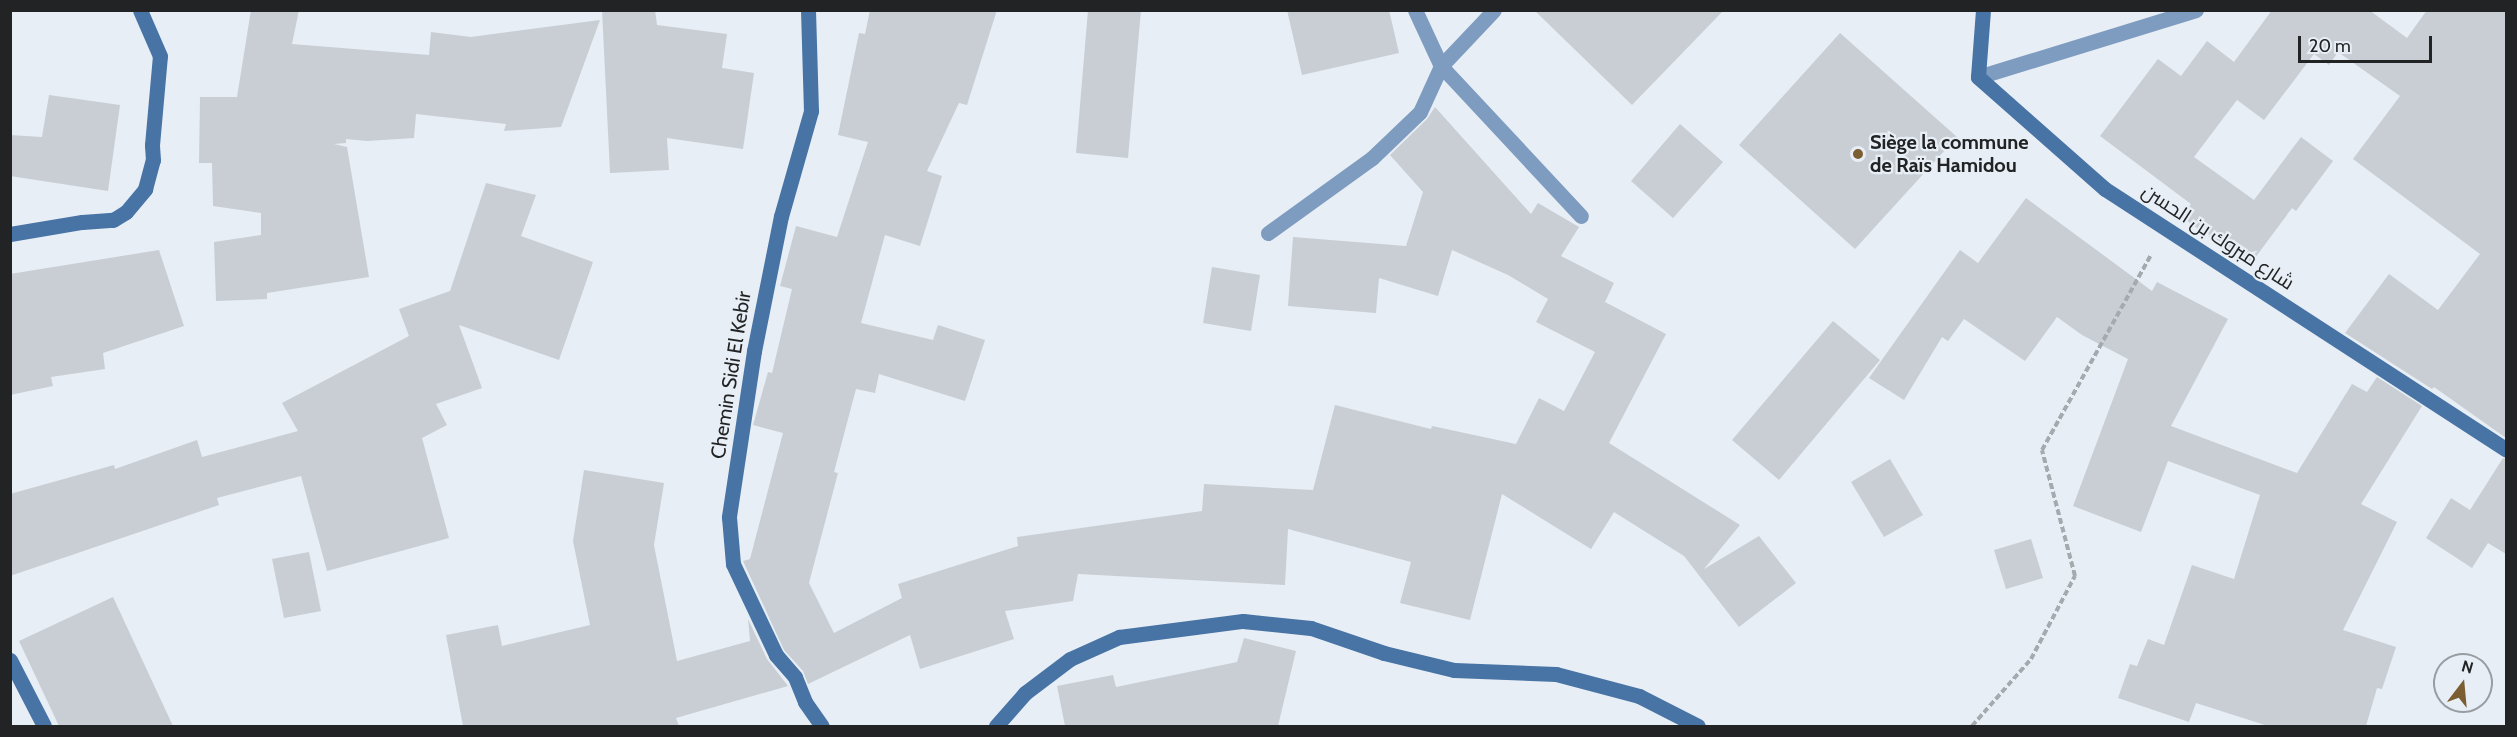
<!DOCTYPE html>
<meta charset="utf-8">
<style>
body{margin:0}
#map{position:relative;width:2517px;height:737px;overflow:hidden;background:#e8eef5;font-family:Cabin,Cairo,sans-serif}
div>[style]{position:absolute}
.building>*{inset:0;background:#c8ced4}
.path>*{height:4px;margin-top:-2px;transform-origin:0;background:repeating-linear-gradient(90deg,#a5aaaf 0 6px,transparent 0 9px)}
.street>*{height:15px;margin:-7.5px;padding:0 7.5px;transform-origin:7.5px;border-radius:7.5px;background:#7e9cbf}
.secondary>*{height:15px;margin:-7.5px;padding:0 7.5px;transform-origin:7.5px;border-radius:7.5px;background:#4773a5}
.dots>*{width:16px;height:16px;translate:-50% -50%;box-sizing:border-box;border:3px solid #e8eef5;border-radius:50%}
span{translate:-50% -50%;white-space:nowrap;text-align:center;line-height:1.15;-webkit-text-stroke:4.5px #e8eef5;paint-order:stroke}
.poi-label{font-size:20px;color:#212325;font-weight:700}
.left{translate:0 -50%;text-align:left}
.street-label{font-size:20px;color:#212325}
.frame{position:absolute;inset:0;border:12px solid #212325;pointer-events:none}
.north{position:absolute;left:2433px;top:653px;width:60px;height:60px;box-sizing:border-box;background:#e8eef5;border:2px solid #989da2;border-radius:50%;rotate:16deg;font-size:16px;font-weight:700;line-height:24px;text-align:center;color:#212325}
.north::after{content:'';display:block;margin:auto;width:21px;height:27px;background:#7b5e32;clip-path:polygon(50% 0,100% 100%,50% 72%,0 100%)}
.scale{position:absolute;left:2298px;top:36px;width:134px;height:27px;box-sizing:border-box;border:3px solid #212325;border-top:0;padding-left:8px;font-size:18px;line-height:21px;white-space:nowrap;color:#212325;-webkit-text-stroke:4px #e8eef5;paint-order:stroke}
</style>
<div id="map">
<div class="building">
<div style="clip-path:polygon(251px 10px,299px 10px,292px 44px,429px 55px,431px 32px,471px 37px,600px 20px,561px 127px,504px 131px,506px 124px,416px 114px,414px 138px,367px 141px,346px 139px,346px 143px,334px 144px,347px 147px,369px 277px,267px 293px,267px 299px,216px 301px,214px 242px,261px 235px,261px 213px,213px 206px,212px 163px,199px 163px,200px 97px,237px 97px)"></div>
<div style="clip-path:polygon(602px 10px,655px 10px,657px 25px,727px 34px,722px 68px,754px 73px,743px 149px,667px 138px,669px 170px,610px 173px)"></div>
<div style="clip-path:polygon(870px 10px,997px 10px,967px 105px,959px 103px,927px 171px,942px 176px,920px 246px,885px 235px,861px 323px,933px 340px,938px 325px,985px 340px,965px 401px,879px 374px,875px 393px,856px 389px,834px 472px,838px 473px,809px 583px,834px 633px,902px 598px,898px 584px,1018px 546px,1017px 537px,1202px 511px,1204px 484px,1313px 490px,1335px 405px,1431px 429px,1432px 426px,1516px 444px,1539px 398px,1564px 411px,1595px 352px,1536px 322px,1548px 299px,1508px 275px,1452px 250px,1438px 296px,1379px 278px,1376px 313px,1288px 306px,1293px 237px,1406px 246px,1423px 192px,1390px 155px,1427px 119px,1435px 107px,1531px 214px,1538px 203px,1579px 227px,1561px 256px,1614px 283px,1605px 302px,1666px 334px,1609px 443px,1740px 525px,1704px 569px,1759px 536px,1796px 583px,1739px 627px,1684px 556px,1614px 512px,1591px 549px,1502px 494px,1470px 620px,1400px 603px,1411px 562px,1288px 529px,1285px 585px,1078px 574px,1073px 601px,1005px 611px,1014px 639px,920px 669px,910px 635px,808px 684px,803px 671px,784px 650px,743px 561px,750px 559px,783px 433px,753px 425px,768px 372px,772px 373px,792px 289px,780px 286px,796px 226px,837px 237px,868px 142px,838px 135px,859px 33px,865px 34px)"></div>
<div style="clip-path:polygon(1088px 10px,1141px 10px,1128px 158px,1076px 153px)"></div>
<div style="clip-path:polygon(1287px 10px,1389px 10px,1399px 53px,1302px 75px)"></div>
<div style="clip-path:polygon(1534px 10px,1724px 10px,1632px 105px)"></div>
<div style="clip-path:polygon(2272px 10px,2369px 10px,2407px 38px,2427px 10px,2506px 10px,2506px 438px,2434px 387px,2432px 389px,2345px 333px,2389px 274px,2438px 310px,2480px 254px,2353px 159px,2400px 96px,2338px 52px,2329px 65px,2314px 54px,2264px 120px,2237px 100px,2194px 157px,2254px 200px,2301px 137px,2333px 161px,2296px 211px,2292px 208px,2249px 266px,2182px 217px,2191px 204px,2100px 136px,2158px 59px,2181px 76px,2207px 41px,2234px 62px)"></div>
<div style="clip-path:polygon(1840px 33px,1957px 137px,1855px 249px,1739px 145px)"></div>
<div style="clip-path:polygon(49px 95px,120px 105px,108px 191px,10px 176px,10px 135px,42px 137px)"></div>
<div style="clip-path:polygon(1680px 124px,1723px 162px,1673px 218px,1631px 181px)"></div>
<div style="clip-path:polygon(486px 183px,536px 195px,521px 236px,593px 262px,559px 360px,459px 325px,482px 388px,436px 404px,447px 425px,422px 438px,449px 538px,327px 571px,301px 476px,217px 498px,219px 505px,10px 576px,10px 494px,114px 465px,115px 469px,197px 440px,202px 457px,298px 431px,282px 403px,409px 336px,399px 309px,450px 291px)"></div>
<div style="clip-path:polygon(2026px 198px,2152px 291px,2157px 282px,2228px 319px,2171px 426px,2297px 473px,2352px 384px,2367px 392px,2377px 377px,2422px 406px,2361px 504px,2397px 522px,2343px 630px,2396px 647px,2382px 689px,2377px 688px,2366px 726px,2268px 726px,2196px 703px,2189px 722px,2118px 698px,2130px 664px,2137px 666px,2148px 639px,2164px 645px,2192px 565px,2234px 579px,2260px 495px,2168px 461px,2141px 532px,2073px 506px,2128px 359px,2082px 335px,2057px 317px,2025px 361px,1964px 319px,1948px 341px,1942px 337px,1904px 400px,1869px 378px,1960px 250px,1978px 263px)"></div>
<div style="clip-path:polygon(159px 250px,184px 326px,103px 353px,105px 369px,51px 377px,53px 386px,10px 395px,10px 274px)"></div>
<div style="clip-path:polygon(1212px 267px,1260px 275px,1251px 331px,1203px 323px)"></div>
<div style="clip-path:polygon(1833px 321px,1880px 360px,1779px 480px,1732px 440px)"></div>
<div style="clip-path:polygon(2503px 458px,2506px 459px,2506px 554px,2488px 543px,2472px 568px,2426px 538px,2451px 498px,2470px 510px)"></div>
<div style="clip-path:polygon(1890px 459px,1923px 515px,1884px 537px,1851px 482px)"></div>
<div style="clip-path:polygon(584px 470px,664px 483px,654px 545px,677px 661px,750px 641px,748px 619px,767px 659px,788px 686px,676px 718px,679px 726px,463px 726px,446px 635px,498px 625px,502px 646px,590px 625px,573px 541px)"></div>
<div style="clip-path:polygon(2031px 539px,2043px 578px,2006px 589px,1994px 550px)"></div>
<div style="clip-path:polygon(309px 552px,321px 611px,284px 618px,272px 559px)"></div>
<div style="clip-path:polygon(113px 597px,173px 726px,59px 726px,19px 641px)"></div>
<div style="clip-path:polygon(1244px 638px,1296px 651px,1278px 726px,1065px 726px,1057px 686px,1113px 675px,1116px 687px,1237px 662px)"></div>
</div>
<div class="path">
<div style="left:1972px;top:726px;width:89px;rotate:-48.6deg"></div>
<div style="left:2031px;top:659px;width:94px;rotate:-62.1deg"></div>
<div style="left:2075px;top:576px;width:130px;rotate:-104.7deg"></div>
<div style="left:2042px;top:450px;width:223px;rotate:-60.8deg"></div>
</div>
<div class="street">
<div style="left:1415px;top:10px;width:62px;rotate:65.1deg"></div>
<div style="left:1441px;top:66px;width:205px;rotate:47deg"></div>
<div style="left:1978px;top:77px;width:228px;rotate:-17.1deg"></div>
<div style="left:1268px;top:233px;width:128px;rotate:-35.8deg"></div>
<div style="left:1372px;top:158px;width:66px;rotate:-43.8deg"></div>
<div style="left:1420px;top:112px;width:51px;rotate:-65.5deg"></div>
<div style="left:1441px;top:66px;width:77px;rotate:-46.6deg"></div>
</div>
<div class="secondary">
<div style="left:808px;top:10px;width:101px;rotate:88.3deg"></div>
<div style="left:811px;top:111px;width:109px;rotate:105.9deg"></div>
<div style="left:781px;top:216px;width:138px;rotate:101.3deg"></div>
<div style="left:754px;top:351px;width:168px;rotate:98.6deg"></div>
<div style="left:729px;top:517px;width:47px;rotate:85.1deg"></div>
<div style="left:733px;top:564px;width:101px;rotate:64.7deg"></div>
<div style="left:776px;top:655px;width:29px;rotate:49deg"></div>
<div style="left:795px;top:677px;width:27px;rotate:68deg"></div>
<div style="left:805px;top:702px;width:29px;rotate:55deg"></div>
<div style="left:1983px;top:10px;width:67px;rotate:94.3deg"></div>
<div style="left:1978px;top:77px;width:169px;rotate:41.4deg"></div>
<div style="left:2105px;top:189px;width:478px;rotate:33deg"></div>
<div style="left:10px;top:234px;width:73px;rotate:-9.5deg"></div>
<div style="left:82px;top:222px;width:31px;rotate:-4deg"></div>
<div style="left:113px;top:220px;width:15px;rotate:-32deg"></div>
<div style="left:126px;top:212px;width:30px;rotate:-50deg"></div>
<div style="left:145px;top:189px;width:30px;rotate:-75deg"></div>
<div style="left:153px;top:160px;width:15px;rotate:-94deg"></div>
<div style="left:152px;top:145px;width:89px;rotate:-84.9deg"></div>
<div style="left:160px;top:56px;width:50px;rotate:-113.5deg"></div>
<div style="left:10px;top:660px;width:74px;rotate:62.7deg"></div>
<div style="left:996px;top:726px;width:44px;rotate:-48.7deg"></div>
<div style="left:1025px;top:693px;width:56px;rotate:-37.1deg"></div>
<div style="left:1070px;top:659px;width:54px;rotate:-24.2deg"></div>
<div style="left:1119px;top:637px;width:125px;rotate:-7.4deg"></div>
<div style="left:1243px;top:621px;width:68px;rotate:5.9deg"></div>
<div style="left:1311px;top:628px;width:77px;rotate:18.9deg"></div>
<div style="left:1384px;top:653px;width:72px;rotate:13.7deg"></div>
<div style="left:1454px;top:670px;width:102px;rotate:2.2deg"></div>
<div style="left:1556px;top:674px;width:86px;rotate:14.8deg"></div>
<div style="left:1639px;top:696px;width:66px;rotate:27deg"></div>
</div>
<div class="dots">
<div style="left:1858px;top:154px;background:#7b5e32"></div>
</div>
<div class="poi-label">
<span class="left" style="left:1870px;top:154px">Siège la commune<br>de Raïs Hamidou</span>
</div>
<div class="street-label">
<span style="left:2218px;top:237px;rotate:33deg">شارع مبروك بن الحسن</span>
<span style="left:731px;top:375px;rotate:-81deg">Chemin Sidi El Kebir</span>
</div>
<div class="frame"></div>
<div class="north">N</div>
<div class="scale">20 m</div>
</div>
